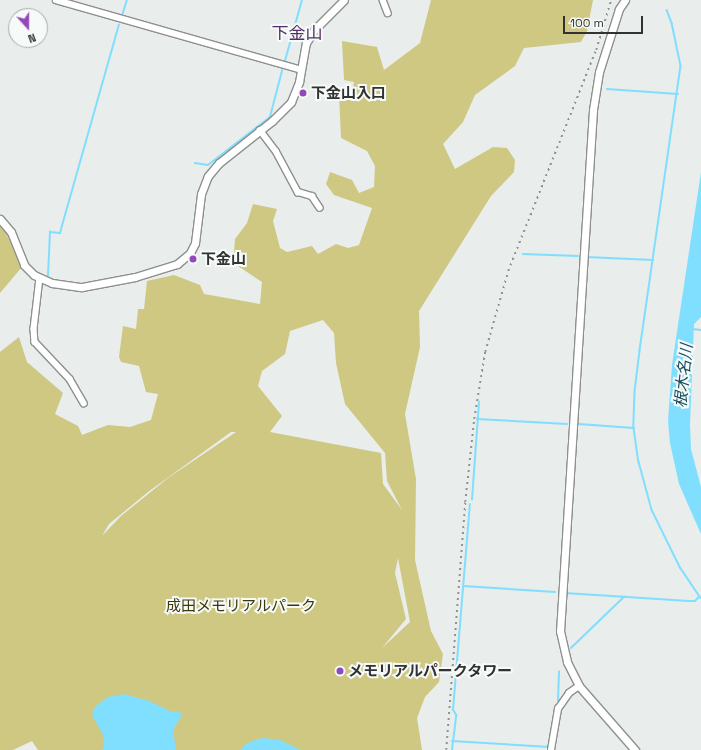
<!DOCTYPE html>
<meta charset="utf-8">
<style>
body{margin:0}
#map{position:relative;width:701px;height:750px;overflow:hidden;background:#e9edeb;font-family:"Space Grotesk","Noto Sans JP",sans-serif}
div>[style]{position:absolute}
.green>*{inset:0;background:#cec883}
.water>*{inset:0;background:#80deff}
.stream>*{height:1.5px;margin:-0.75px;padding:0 0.75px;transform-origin:0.75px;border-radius:0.75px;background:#80deff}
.roads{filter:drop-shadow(1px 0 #8d908e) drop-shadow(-1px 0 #8d908e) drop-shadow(0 1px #8d908e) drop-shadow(0 -1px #8d908e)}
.minor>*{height:5.5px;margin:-2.75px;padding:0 2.75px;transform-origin:2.75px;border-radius:2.75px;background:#fff}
.tertiary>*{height:7px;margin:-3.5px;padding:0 3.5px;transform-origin:3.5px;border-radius:3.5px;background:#fff}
.rail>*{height:1.5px;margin-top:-0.75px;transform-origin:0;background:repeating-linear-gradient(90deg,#8f9290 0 2px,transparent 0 6px)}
.dots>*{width:11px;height:11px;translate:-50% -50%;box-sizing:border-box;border:2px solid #f6faf8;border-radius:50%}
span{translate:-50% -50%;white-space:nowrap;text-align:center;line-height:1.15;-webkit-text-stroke:4px #f6faf8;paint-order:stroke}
.poi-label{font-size:15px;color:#313231;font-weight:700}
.left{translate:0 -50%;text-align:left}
.park-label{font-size:15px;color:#3c380b}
.water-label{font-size:16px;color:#184e5f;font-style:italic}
.quarter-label{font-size:17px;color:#542f67}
.north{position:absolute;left:8px;top:8px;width:40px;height:40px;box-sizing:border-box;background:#f6faf8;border:1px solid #a7aaa8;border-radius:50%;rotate:159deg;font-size:11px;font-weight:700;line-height:16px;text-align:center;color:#313231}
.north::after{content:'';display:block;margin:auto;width:14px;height:18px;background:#9449bb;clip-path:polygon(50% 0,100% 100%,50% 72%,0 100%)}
.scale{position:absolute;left:563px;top:16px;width:80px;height:18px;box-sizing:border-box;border:2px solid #313231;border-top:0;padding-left:5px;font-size:12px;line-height:14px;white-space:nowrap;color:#313231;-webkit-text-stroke:3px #f6faf8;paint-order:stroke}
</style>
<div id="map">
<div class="green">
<div style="clip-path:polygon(evenodd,431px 0,593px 0,587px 31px,581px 42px,524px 48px,515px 66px,475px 95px,463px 122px,443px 144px,455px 169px,493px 147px,507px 148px,515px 160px,514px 172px,491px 196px,419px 311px,420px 347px,405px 414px,416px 479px,415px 560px,431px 631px,443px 654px,439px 682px,425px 697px,417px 718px,422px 750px,38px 750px,32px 741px,13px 750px,0 750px,0 352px,19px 337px,27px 362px,63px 393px,55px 414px,78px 426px,82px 435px,108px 425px,130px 427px,151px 420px,158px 394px,146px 392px,139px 366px,121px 362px,119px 357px,123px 326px,136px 329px,138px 309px,144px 309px,147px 281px,174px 275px,200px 285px,204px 294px,260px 304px,262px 282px,238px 266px,234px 252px,235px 239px,247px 223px,253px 204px,277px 209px,273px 221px,280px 248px,287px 252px,312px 246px,318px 254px,336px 244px,348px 248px,359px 245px,372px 208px,334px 195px,326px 184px,330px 172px,352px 180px,359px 193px,374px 187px,375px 166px,367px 151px,341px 138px,339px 94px,352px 96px,354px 82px,344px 80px,342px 41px,377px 47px,384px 70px,420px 43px,431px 0,323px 320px,334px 333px,336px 363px,345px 404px,385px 453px,387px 481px,402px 510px,383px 484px,381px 453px,270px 432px,282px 416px,258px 386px,262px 371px,285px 354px,290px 331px,323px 320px,431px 0,231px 432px,236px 432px,168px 478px,121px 516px,102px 536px,109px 524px,148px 492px,231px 432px,431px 0,398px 558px,410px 622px,382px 648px,406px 619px,395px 573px,398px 558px)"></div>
<div style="clip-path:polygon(0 226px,5px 231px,22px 267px,0 293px)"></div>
</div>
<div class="water">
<div style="clip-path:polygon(701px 172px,701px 317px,694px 324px,690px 425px,691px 449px,701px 487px,701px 534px,679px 484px,670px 443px,668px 421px,672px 365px)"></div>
<div style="clip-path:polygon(124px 694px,149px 701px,170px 711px,183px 713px,173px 730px,176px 750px,102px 750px,104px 746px,103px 735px,92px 715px,95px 707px,108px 697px)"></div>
<div style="clip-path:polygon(263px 738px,280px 740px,301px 750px,240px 750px,249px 742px)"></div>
</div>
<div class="stream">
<div style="left:667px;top:10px;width:14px;rotate:69deg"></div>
<div style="left:672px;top:23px;width:44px;rotate:78.2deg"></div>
<div style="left:681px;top:66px;width:288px;rotate:98.2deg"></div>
<div style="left:640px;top:351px;width:41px;rotate:97deg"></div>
<div style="left:635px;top:392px;width:36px;rotate:92deg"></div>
<div style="left:634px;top:428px;width:34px;rotate:82deg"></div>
<div style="left:639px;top:462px;width:50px;rotate:74.8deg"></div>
<div style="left:652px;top:510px;width:64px;rotate:63.8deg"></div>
<div style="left:680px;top:567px;width:37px;rotate:56deg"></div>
<div style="left:122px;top:16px;width:17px;rotate:-73deg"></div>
<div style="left:285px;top:61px;width:63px;rotate:-74.4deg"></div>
<div style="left:607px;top:89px;width:71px;rotate:4deg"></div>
<div style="left:195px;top:163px;width:13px;rotate:9deg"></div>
<div style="left:208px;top:165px;width:78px;rotate:-37.7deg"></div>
<div style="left:270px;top:117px;width:48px;rotate:-75.4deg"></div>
<div style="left:523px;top:254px;width:55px;rotate:2.1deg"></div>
<div style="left:587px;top:257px;width:66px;rotate:2.6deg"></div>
<div style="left:48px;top:276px;width:44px;rotate:-87.4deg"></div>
<div style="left:50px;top:232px;width:10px;rotate:6deg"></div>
<div style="left:60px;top:233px;width:216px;rotate:-74.2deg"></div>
<div style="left:693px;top:329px;width:8px;rotate:7deg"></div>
<div style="left:477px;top:419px;width:90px;rotate:3.2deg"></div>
<div style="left:579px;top:424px;width:55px;rotate:4.2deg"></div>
<div style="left:472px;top:500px;width:98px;rotate:-85.9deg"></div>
<div style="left:464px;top:586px;width:91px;rotate:3.8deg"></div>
<div style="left:565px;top:593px;width:124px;rotate:3.7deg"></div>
<div style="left:689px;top:601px;width:6px"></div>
<div style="left:695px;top:601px;width:6px;rotate:-45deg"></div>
<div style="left:571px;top:648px;width:74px;rotate:-43.9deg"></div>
<div style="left:558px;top:701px;width:29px;rotate:-88deg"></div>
<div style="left:452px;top:741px;width:98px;rotate:3.5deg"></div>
<div style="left:452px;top:750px;width:35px;rotate:-83deg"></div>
<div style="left:456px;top:715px;width:6px;rotate:-121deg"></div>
<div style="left:453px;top:710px;width:206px;rotate:-85.3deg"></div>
</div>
<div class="roads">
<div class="minor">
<div style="left:56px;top:0;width:255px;rotate:15.9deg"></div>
<div style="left:383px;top:0;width:14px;rotate:69deg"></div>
<div style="left:260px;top:130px;width:26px;rotate:53deg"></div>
<div style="left:276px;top:151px;width:47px;rotate:61.8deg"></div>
<div style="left:298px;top:192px;width:15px;rotate:16deg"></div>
<div style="left:312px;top:196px;width:14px;rotate:56deg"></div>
<div style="left:40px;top:278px;width:51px;rotate:96.7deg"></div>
<div style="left:34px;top:329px;width:13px;rotate:86deg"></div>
<div style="left:35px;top:342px;width:51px;rotate:46.6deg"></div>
<div style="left:70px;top:379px;width:28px;rotate:60deg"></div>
<div style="left:551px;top:750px;width:42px;rotate:-80.3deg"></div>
<div style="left:558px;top:709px;width:19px;rotate:-55deg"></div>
<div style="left:569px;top:693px;width:12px;rotate:-35deg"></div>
</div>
<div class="tertiary">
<div style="left:625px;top:0;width:11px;rotate:124deg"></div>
<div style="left:619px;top:9px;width:66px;rotate:107.6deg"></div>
<div style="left:599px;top:72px;width:38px;rotate:99deg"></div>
<div style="left:593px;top:110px;width:522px;rotate:93.62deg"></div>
<div style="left:560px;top:631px;width:32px;rotate:77deg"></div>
<div style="left:567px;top:662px;width:27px;rotate:63deg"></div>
<div style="left:579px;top:686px;width:85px;rotate:48.8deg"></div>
<div style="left:0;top:219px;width:17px;rotate:50deg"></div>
<div style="left:11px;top:232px;width:35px;rotate:68deg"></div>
<div style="left:24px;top:265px;width:14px;rotate:45deg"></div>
<div style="left:34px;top:275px;width:20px;rotate:24deg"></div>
<div style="left:52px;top:283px;width:30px;rotate:8deg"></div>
<div style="left:82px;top:287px;width:54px;rotate:-10.7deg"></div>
<div style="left:135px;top:277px;width:44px;rotate:-17.2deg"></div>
<div style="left:177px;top:264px;width:17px;rotate:-40deg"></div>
<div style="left:190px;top:253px;width:11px;rotate:-63deg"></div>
<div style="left:195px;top:243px;width:49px;rotate:-83deg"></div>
<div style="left:201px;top:194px;width:19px;rotate:-69deg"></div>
<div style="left:208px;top:176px;width:17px;rotate:-50deg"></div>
<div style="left:219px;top:163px;width:68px;rotate:-38.4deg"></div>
<div style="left:272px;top:121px;width:27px;rotate:-45deg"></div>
<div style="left:291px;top:102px;width:22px;rotate:-68deg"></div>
<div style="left:299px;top:82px;width:40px;rotate:-80deg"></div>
<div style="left:306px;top:43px;width:15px;rotate:-58deg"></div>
<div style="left:314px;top:30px;width:42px;rotate:-45deg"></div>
</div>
</div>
<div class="rail">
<div style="left:446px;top:750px;width:249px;rotate:-85.6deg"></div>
<div style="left:465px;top:502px;width:83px;rotate:-83.8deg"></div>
<div style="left:474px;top:419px;width:68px;rotate:-80.7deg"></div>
<div style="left:485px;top:352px;width:84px;rotate:-74.1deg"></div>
<div style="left:508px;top:271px;width:238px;rotate:-68.3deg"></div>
<div style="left:596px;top:50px;width:52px;rotate:-73.3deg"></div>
</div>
<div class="dots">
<div style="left:303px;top:93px;background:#9449bb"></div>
<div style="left:193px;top:259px;background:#9449bb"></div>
<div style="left:340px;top:671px;background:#9449bb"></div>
</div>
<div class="poi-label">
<span class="left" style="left:311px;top:93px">下金山入口</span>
<span class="left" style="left:201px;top:259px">下金山</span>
<span class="left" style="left:348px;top:671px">メモリアルパークタワー</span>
</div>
<div class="park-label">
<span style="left:241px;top:606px">成田メモリアルパーク</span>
</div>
<div class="water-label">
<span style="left:684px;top:376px;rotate:-84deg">根木名川</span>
</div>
<div class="quarter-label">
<span style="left:297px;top:34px">下金山</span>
</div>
<div class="north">N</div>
<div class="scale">100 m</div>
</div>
